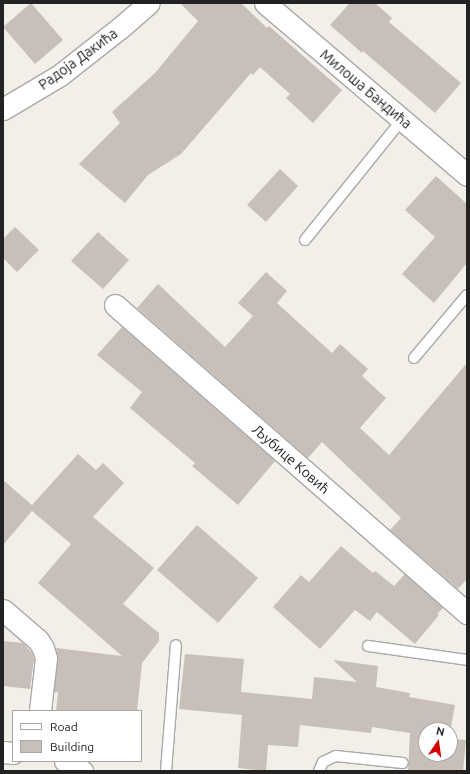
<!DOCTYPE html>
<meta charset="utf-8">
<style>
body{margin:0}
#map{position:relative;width:470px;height:774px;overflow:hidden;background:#f2efe9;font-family:Ubuntu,sans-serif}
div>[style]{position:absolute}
.building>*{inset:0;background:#c7bfb8}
.roads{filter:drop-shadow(1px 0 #a9a9a9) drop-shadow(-1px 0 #a9a9a9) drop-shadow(0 1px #a9a9a9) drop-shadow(0 -1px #a9a9a9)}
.service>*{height:10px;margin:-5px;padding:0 5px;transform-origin:5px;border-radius:5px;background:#fff}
.minor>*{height:21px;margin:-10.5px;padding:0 10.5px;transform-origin:10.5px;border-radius:10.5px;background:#fff}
span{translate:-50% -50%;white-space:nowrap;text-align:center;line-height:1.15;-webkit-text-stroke:3px #fff;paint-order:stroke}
.street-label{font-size:14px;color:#222}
.frame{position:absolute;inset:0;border:4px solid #222;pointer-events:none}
.legend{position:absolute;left:12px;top:710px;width:130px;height:52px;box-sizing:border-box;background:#fff;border:1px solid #a7a7a7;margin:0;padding:5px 7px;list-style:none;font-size:12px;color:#222}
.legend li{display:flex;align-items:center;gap:8px;height:20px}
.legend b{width:20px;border:1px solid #a7a7a7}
.north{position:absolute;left:418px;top:722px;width:40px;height:40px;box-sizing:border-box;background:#fff;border:1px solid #a7a7a7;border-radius:50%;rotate:13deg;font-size:11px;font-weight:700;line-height:16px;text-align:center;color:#222}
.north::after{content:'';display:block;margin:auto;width:14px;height:18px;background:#d40000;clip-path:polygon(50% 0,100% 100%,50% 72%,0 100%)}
</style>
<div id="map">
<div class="building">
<div style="clip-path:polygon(31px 3px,63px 40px,35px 64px,3px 27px)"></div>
<div style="clip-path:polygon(180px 3px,241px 3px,267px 28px,269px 26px,342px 90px,313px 123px,286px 98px,290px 94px,260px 67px,253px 75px,251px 73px,181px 154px,148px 175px,125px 203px,79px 164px,120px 123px,112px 112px,155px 73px,198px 21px)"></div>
<div style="clip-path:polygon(350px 3px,375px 3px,392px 18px,389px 22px,461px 83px,435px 113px,363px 51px,362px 53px,330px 25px)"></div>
<div style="clip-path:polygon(280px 169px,298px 186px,266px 222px,247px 205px)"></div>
<div style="clip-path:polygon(436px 176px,467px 204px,467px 263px,434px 303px,402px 274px,435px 237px,405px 210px)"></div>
<div style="clip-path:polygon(15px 227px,39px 250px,17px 272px,3px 258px,3px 239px)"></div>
<div style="clip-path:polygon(98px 232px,129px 260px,103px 289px,71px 261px)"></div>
<div style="clip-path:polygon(266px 272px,287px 291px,277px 303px,332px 353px,340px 344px,368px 369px,362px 376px,386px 398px,360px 428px,389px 455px,467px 363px,467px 579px,458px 589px,390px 530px,401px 518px,322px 442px,308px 458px,137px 308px,158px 284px,225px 347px,253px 316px,238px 303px)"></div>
<div style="clip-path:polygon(122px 327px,275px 461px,238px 505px,192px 466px,195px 463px,130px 408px,142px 392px,97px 355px)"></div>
<div style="clip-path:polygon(78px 454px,96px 470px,103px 463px,124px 483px,93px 517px,154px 568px,123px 604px,159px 633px,159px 641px,142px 663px,137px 711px,56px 711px,58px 692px,54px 692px,58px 659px,56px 648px,122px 656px,38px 583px,71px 544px,32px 511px,3px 545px,3px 480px,32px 505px)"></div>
<div style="clip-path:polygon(197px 525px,258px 578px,218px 623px,157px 570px)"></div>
<div style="clip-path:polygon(341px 546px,373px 573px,375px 571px,394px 586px,405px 574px,443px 608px,437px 614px,439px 615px,415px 644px,377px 612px,370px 621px,355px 610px,320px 649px,273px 607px,301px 575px,309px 582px)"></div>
<div style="clip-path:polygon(3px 641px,23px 643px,32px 653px,34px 659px,30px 689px,3px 686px)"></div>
<div style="clip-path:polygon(185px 654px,244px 659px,241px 692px,312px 699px,314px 677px,357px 682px,333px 660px,378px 666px,376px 687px,410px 693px,409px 697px,455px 705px,450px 732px,450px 730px,426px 730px,426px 754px,450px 754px,450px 739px,466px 740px,463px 771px,408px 771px,410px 733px,372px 727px,371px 733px,300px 725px,298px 747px,268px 745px,266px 771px,238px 768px,242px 715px,179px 709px)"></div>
</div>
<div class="roads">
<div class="service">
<div style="left:305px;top:240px;width:154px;rotate:-51.1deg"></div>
<div style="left:414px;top:358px;width:82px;rotate:-49.9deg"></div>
<div style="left:368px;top:646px;width:100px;rotate:8deg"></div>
<div style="left:166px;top:771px;width:126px;rotate:-85.5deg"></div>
<div style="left:319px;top:771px;width:10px;rotate:-66deg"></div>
<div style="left:323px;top:762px;width:14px;rotate:-25deg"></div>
<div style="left:336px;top:756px;width:67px;rotate:6deg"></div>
</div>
<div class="minor">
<div style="left:265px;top:3px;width:265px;rotate:40.4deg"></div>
<div style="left:3px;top:109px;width:66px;rotate:-30.8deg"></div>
<div style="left:60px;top:75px;width:76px;rotate:-38.1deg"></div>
<div style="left:120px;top:28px;width:38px;rotate:-41deg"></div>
<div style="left:115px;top:305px;width:468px;rotate:41.2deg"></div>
<div style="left:3px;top:610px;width:46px;rotate:40.6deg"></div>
<div style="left:38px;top:640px;width:9px;rotate:58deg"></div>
<div style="left:43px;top:648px;width:10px;rotate:73deg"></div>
<div style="left:46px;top:658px;width:53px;rotate:96.5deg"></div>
<div style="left:3px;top:752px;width:10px;rotate:6deg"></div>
<div style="left:65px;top:761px;width:20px;rotate:30deg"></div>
</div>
</div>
<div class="street-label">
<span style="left:78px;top:59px;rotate:-36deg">Радоја Дакића</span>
<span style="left:366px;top:89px;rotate:40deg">Милоша Бандића</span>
<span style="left:291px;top:459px;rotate:41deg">Љубице Ковић</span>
</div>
<div class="frame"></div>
<ul class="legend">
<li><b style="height:5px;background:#fff"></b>Road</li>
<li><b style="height:11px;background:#c7bfb8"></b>Building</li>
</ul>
<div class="north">N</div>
</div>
